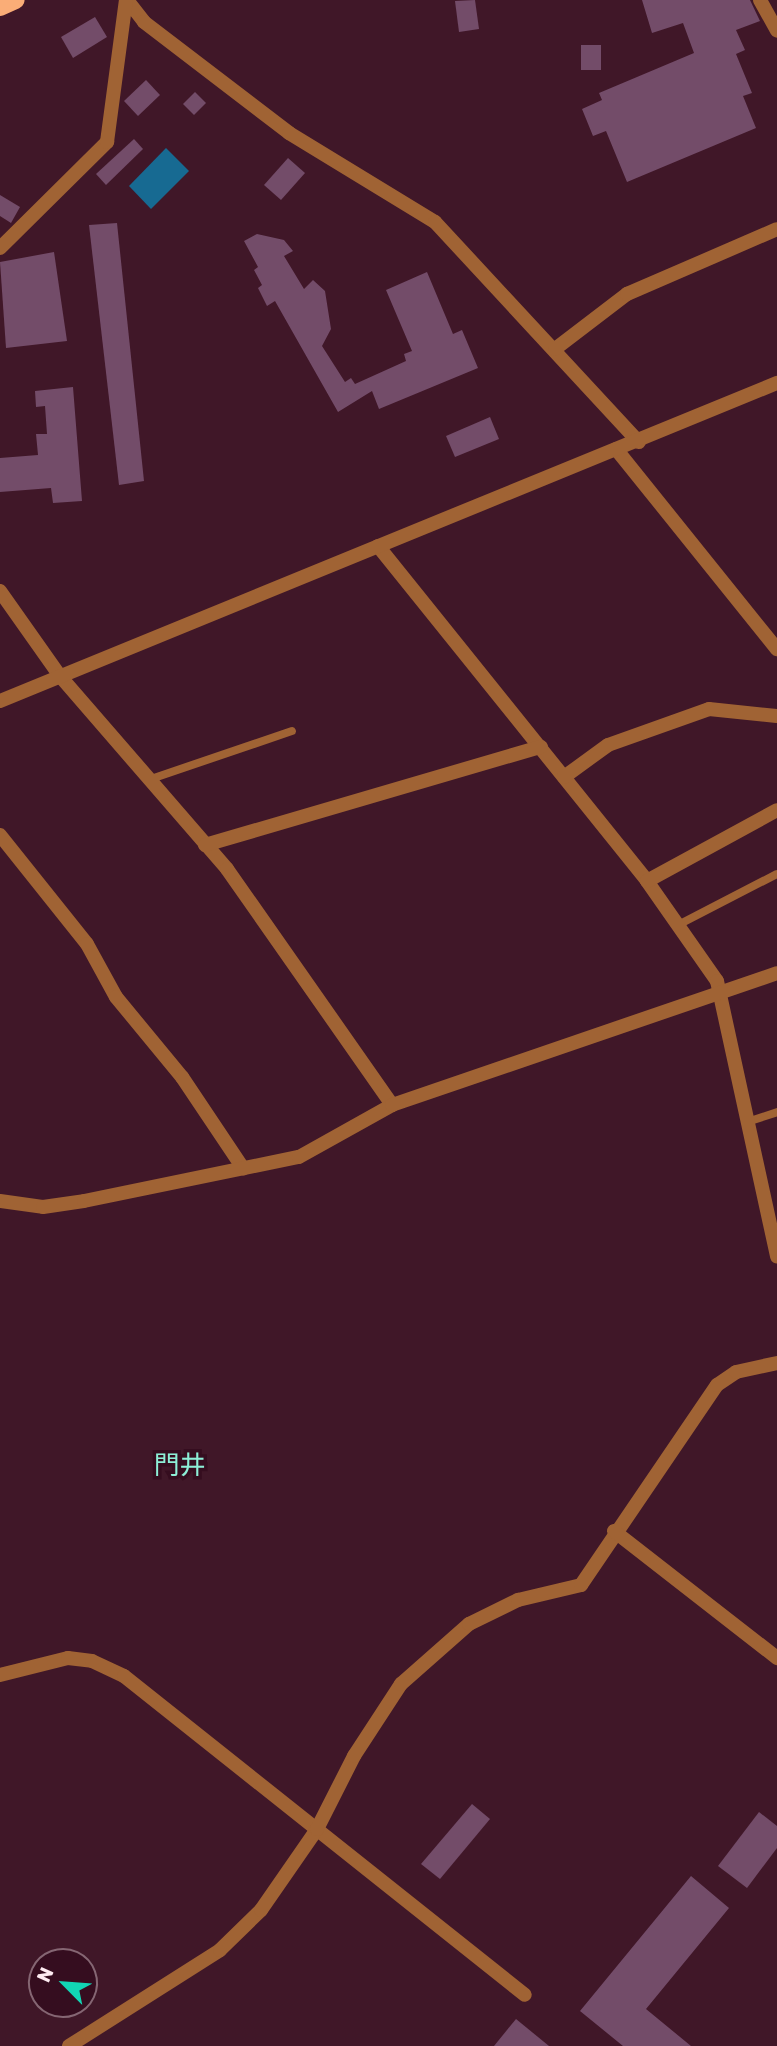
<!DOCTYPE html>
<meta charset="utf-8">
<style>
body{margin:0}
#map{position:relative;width:777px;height:2046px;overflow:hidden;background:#401728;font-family:Rubik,"Noto Sans JP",sans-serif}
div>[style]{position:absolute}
.water>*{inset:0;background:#176a92}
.building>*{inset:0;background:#734c69}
.service>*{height:8px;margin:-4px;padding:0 4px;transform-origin:4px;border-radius:4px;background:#a06334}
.minor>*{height:14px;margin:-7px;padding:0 7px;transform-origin:7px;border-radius:7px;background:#a06334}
.tertiary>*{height:14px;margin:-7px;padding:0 7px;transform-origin:7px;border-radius:7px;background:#a06334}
.primary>*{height:18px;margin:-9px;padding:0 9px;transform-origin:9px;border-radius:9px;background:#faad77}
span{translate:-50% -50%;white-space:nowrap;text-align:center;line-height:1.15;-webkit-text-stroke:7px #350d1f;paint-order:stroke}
.quarter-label{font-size:26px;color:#8defd7}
.north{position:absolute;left:28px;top:1948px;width:70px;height:70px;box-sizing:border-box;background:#350d1f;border:2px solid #856673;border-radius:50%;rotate:295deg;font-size:19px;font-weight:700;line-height:28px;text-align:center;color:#feecf2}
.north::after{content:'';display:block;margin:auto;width:24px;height:32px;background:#11d5b4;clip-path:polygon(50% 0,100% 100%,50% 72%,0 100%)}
</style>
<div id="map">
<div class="water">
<div style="clip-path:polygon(166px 148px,189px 171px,151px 209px,129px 186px)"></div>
</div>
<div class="building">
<div style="clip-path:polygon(475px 0,479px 29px,459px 32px,455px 1px)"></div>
<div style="clip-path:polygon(642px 0,750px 0,760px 21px,736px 30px,745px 50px,736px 54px,752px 93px,743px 96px,756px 128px,627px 182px,606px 131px,593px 136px,582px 109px,602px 100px,599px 93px,694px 53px,683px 23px,652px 33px)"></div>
<div style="clip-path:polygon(95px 17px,107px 37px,73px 58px,61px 37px)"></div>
<div style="clip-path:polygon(581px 45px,601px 45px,601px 70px,581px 70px)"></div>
<div style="clip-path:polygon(146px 80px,160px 95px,138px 116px,124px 101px)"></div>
<div style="clip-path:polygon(195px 92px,206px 103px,194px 115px,183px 104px)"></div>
<div style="clip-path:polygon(134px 139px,143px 149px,106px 185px,96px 174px)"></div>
<div style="clip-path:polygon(288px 158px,305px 173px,281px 200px,264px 185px)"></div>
<div style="clip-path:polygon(0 195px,20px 207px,11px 223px,0 216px)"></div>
<div style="clip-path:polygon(117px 223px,144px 481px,119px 485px,89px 225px)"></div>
<div style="clip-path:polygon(257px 234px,284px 240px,293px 251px,284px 256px,304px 289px,313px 280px,325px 291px,331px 329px,322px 346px,345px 382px,351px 378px,355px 384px,406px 361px,404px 354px,412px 351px,386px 290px,427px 272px,453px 334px,462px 330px,478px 368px,379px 409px,372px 391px,338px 412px,275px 301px,267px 306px,258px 288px,262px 285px,254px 270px,258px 267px,244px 241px)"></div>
<div style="clip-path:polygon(54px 252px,67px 341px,6px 348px,0 262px)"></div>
<div style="clip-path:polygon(73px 387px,82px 501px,53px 503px,51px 488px,0 492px,0 458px,38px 455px,36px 434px,47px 434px,45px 406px,36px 407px,35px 391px)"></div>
<div style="clip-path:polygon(490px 417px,499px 439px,455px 457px,446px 436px)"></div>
<div style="clip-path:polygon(472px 1804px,490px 1819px,440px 1879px,421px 1864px)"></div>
<div style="clip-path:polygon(759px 1812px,777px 1826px,777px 1848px,747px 1888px,718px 1866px)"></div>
<div style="clip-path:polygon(691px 1876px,729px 1908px,646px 2009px,691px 2046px,623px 2046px,580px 2011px)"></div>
<div style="clip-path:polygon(516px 2019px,549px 2046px,494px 2046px)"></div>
</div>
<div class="service">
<div style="left:148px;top:780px;width:152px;rotate:-18.8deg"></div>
<div style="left:678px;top:925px;width:111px;rotate:-27.3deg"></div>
<div style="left:747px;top:1122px;width:32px;rotate:-18deg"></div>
</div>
<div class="minor">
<div style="left:127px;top:0;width:28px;rotate:52deg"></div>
<div style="left:144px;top:22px;width:183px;rotate:37.4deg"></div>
<div style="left:289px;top:133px;width:171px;rotate:31.4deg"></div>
<div style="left:435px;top:222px;width:300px;rotate:47.2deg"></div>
<div style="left:760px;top:0;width:35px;rotate:61deg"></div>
<div style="left:0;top:248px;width:151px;rotate:-44.7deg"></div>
<div style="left:107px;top:142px;width:143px;rotate:-82.4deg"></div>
<div style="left:555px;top:349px;width:91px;rotate:-37.4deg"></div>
<div style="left:627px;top:294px;width:163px;rotate:-23.4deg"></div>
<div style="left:616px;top:449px;width:257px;rotate:51.2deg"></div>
<div style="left:378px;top:546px;width:430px;rotate:51.2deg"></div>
<div style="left:647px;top:881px;width:122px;rotate:55deg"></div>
<div style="left:717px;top:981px;width:282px;rotate:77.7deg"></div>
<div style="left:0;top:591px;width:104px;rotate:54.8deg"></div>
<div style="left:60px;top:676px;width:255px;rotate:49.1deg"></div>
<div style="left:227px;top:869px;width:288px;rotate:55deg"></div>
<div style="left:0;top:701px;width:840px;rotate:-22.26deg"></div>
<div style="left:564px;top:777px;width:54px;rotate:-36deg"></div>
<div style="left:608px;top:745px;width:107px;rotate:-19.6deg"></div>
<div style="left:709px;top:709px;width:68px;rotate:5.9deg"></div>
<div style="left:0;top:835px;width:139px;rotate:51.4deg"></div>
<div style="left:87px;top:944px;width:60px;rotate:61.3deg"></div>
<div style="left:116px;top:997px;width:104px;rotate:50.5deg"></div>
<div style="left:182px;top:1077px;width:110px;rotate:56.2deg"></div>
<div style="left:205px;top:845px;width:350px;rotate:-16.3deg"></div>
<div style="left:647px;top:881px;width:148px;rotate:-28.6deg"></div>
<div style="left:0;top:1201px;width:43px;rotate:7.9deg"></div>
<div style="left:43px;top:1207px;width:41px;rotate:-8.3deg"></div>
<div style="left:84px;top:1201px;width:219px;rotate:-11.6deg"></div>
<div style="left:299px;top:1157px;width:107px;rotate:-29.2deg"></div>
<div style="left:392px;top:1105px;width:407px;rotate:-18.9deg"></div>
<div style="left:0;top:1675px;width:70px;rotate:-14deg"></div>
<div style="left:68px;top:1658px;width:24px;rotate:7deg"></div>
<div style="left:92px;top:1661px;width:35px;rotate:25deg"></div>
<div style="left:124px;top:1676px;width:512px;rotate:38.5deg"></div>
<div style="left:69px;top:2046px;width:179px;rotate:-32.4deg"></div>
<div style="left:220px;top:1950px;width:57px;rotate:-44.3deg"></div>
<div style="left:261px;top:1910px;width:98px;rotate:-55.3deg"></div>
<div style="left:317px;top:1829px;width:82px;rotate:-63.1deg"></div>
<div style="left:354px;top:1756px;width:86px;rotate:-56.9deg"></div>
<div style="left:401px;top:1684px;width:91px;rotate:-41.4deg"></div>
<div style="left:469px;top:1624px;width:55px;rotate:-26.1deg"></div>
<div style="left:518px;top:1600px;width:65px;rotate:-13.4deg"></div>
<div style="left:581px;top:1585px;width:242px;rotate:-55.8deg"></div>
<div style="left:717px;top:1385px;width:23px;rotate:-34deg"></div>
<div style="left:736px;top:1372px;width:42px;rotate:-12.4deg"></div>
</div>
<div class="tertiary">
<div style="left:614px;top:1531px;width:207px;rotate:37.9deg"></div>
</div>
<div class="primary">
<div style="left:0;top:7px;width:17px;rotate:-24deg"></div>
</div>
<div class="quarter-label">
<span style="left:180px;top:1466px">門井</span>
</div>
<div class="north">N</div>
</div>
